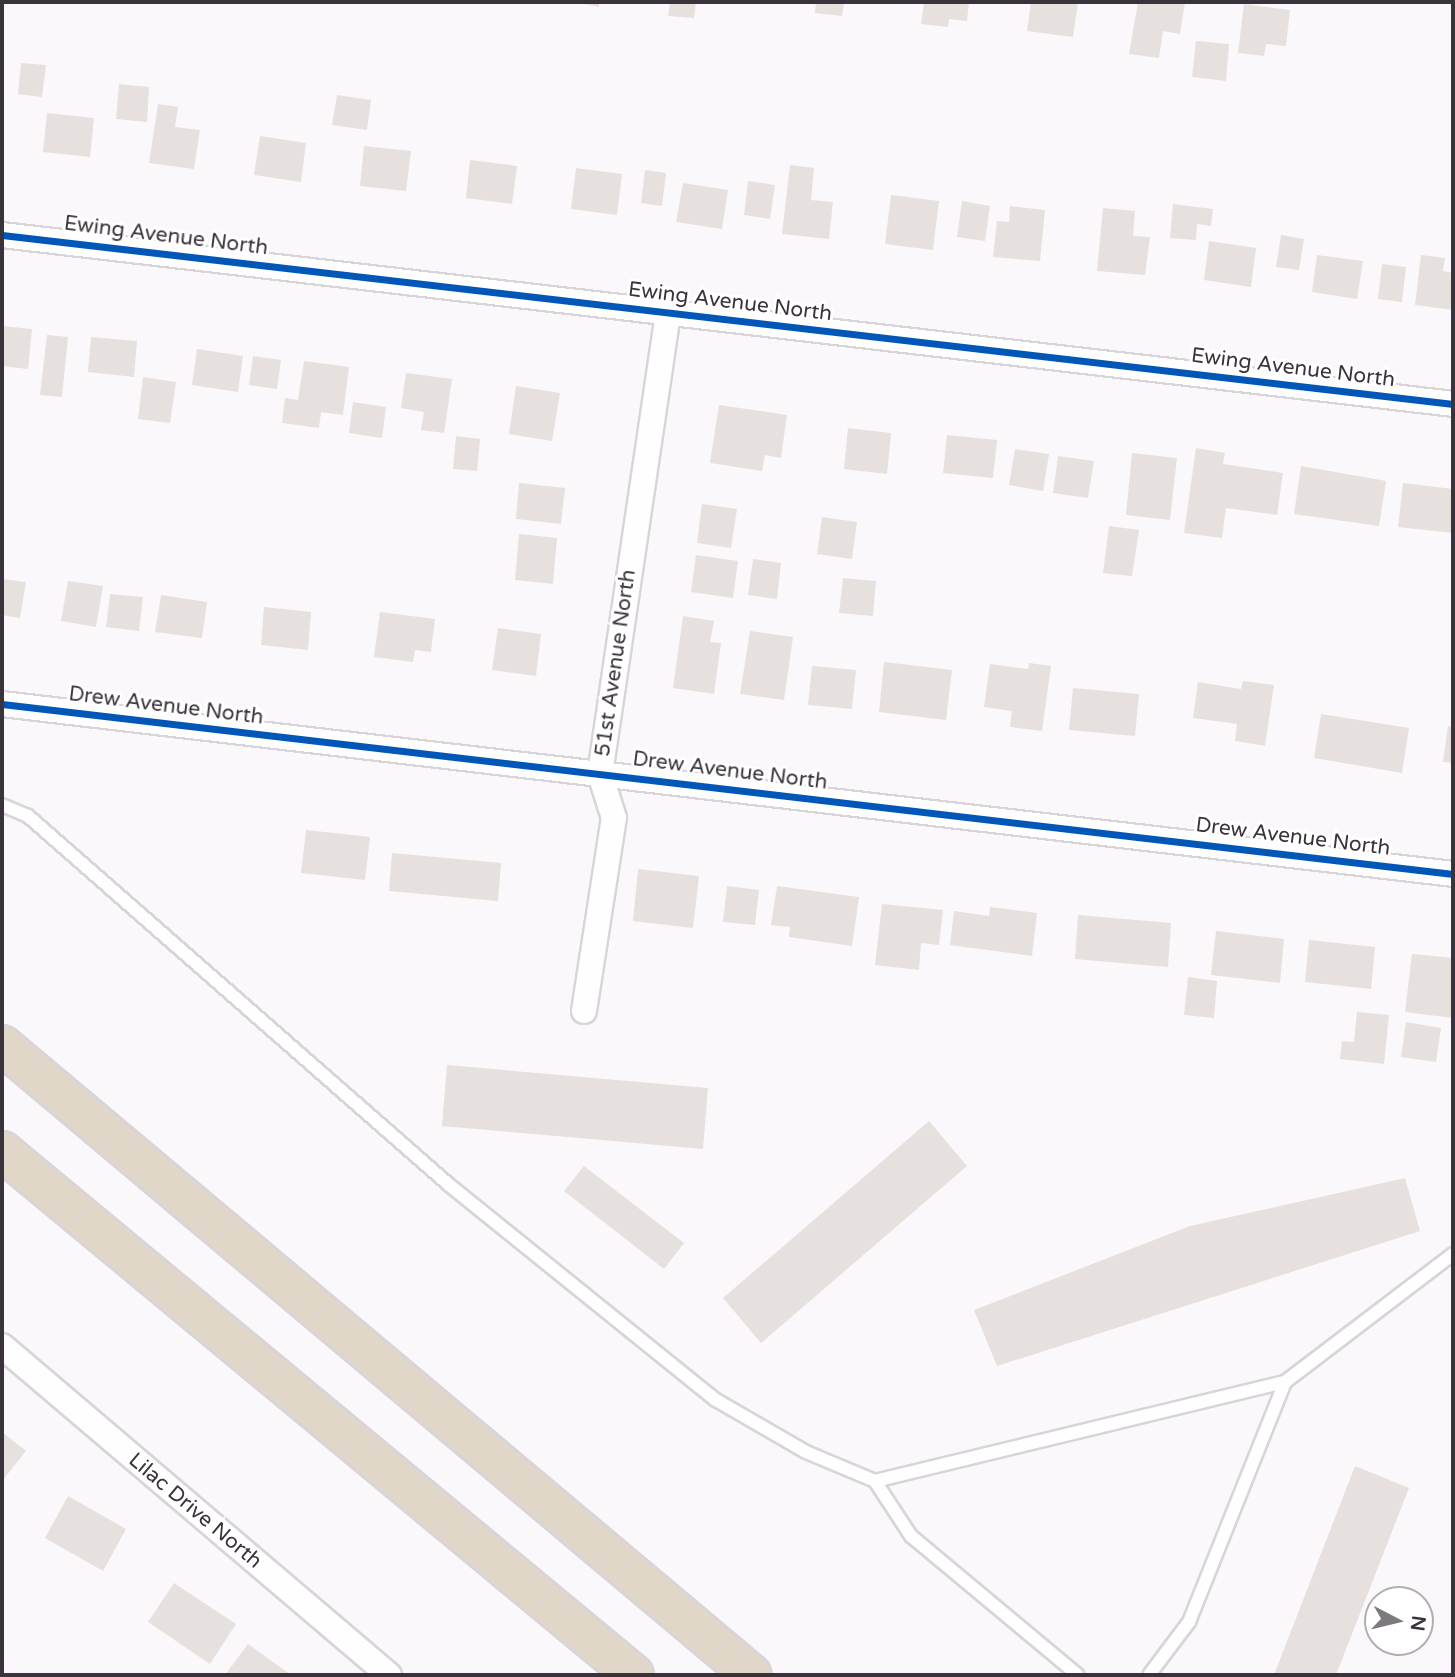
<!DOCTYPE html>
<style>
body{margin:0}
#map{position:relative;width:1455px;height:1677px;overflow:hidden;background:#faf8fb;font-family:"Varela Round",sans-serif}
div>[style]{position:absolute}
.building>*{inset:0;background:#e6e1de}
.roads{filter:drop-shadow(2px 0 #d8d4d9) drop-shadow(-2px 0 #d8d4d9) drop-shadow(0 2px #d8d4d9) drop-shadow(0 -2px #d8d4d9)}
.lane>*{height:12px;margin:-6px;padding:0 6px;transform-origin:6px;border-radius:6px;background:#fefefe}
.street>*{height:24px;margin:-12px;padding:0 12px;transform-origin:12px;border-radius:12px;background:#fefefe}
.highway>*{height:38px;margin:-19px;padding:0 19px;transform-origin:19px;border-radius:19px;background:#e0d7c9}
.cycleway>*{height:7px;margin:-3.5px;padding:0 3.5px;transform-origin:3.5px;border-radius:3.5px;background:#0057b8}
span{translate:-50% -50%;white-space:nowrap;text-align:center;line-height:1.15;-webkit-text-stroke:6px #fff;paint-order:stroke}
.street-label{font-size:21px;color:#3b333c}
.frame{position:absolute;inset:0;border:4px solid #3b333c;pointer-events:none}
.north{position:absolute;left:1364px;top:1586px;width:70px;height:70px;box-sizing:border-box;background:#fff;border:2px solid #b1adb1;border-radius:50%;rotate:97deg;font-size:19px;font-weight:700;line-height:28px;text-align:center;color:#3b333c}
.north::after{content:'';display:block;margin:auto;width:24px;height:32px;background:#7e787f;clip-path:polygon(50% 0,100% 100%,50% 72%,0 100%)}
</style>
<div id="map">
<div class="building">
<div style="clip-path:polygon(574px 2px,599px 2px,599px 7px)"></div>
<div style="clip-path:polygon(670px 2px,696px 2px,694px 18px,668px 16px)"></div>
<div style="clip-path:polygon(816px 2px,844px 2px,842px 16px,815px 13px)"></div>
<div style="clip-path:polygon(924px 2px,969px 2px,967px 21px,949px 19px,948px 27px,921px 24px)"></div>
<div style="clip-path:polygon(1031px 2px,1078px 2px,1073px 37px,1027px 31px)"></div>
<div style="clip-path:polygon(1138px 2px,1185px 2px,1180px 34px,1163px 31px,1159px 58px,1129px 54px)"></div>
<div style="clip-path:polygon(1244px 4px,1290px 10px,1286px 46px,1266px 44px,1264px 56px,1238px 53px)"></div>
<div style="clip-path:polygon(1196px 41px,1229px 44px,1226px 81px,1192px 77px)"></div>
<div style="clip-path:polygon(21px 63px,46px 65px,42px 97px,18px 94px)"></div>
<div style="clip-path:polygon(119px 84px,149px 87px,147px 122px,116px 119px)"></div>
<div style="clip-path:polygon(337px 95px,371px 100px,367px 130px,332px 125px)"></div>
<div style="clip-path:polygon(158px 104px,178px 107px,175px 127px,200px 130px,194px 169px,149px 163px)"></div>
<div style="clip-path:polygon(47px 113px,94px 118px,90px 157px,43px 152px)"></div>
<div style="clip-path:polygon(260px 136px,306px 143px,301px 182px,254px 175px)"></div>
<div style="clip-path:polygon(364px 146px,411px 151px,406px 191px,360px 186px)"></div>
<div style="clip-path:polygon(470px 160px,517px 166px,512px 204px,466px 198px)"></div>
<div style="clip-path:polygon(790px 165px,814px 168px,811px 200px,833px 202px,829px 239px,782px 234px)"></div>
<div style="clip-path:polygon(576px 168px,622px 174px,617px 215px,571px 209px)"></div>
<div style="clip-path:polygon(645px 170px,666px 173px,662px 206px,641px 203px)"></div>
<div style="clip-path:polygon(748px 181px,775px 185px,770px 219px,744px 215px)"></div>
<div style="clip-path:polygon(683px 183px,728px 190px,722px 229px,676px 222px)"></div>
<div style="clip-path:polygon(891px 195px,939px 201px,933px 250px,885px 244px)"></div>
<div style="clip-path:polygon(962px 201px,990px 206px,985px 241px,957px 237px)"></div>
<div style="clip-path:polygon(1173px 204px,1213px 209px,1211px 226px,1197px 224px,1196px 240px,1170px 238px)"></div>
<div style="clip-path:polygon(1010px 206px,1045px 210px,1040px 261px,993px 257px,997px 221px,1009px 222px)"></div>
<div style="clip-path:polygon(1103px 208px,1135px 211px,1133px 236px,1150px 237px,1145px 275px,1097px 271px)"></div>
<div style="clip-path:polygon(1281px 235px,1304px 239px,1299px 270px,1276px 267px)"></div>
<div style="clip-path:polygon(1209px 241px,1256px 248px,1251px 287px,1204px 280px)"></div>
<div style="clip-path:polygon(1317px 255px,1363px 261px,1357px 299px,1312px 292px)"></div>
<div style="clip-path:polygon(1421px 255px,1445px 258px,1443px 271px,1453px 273px,1453px 310px,1415px 305px)"></div>
<div style="clip-path:polygon(1382px 264px,1406px 267px,1402px 302px,1378px 299px)"></div>
<div style="clip-path:polygon(2px 326px,32px 329px,28px 369px,2px 366px)"></div>
<div style="clip-path:polygon(47px 335px,68px 337px,62px 397px,40px 395px)"></div>
<div style="clip-path:polygon(91px 337px,137px 341px,134px 377px,88px 372px)"></div>
<div style="clip-path:polygon(197px 349px,243px 356px,238px 392px,192px 385px)"></div>
<div style="clip-path:polygon(253px 356px,281px 360px,277px 389px,249px 385px)"></div>
<div style="clip-path:polygon(304px 361px,349px 367px,343px 415px,321px 412px,319px 428px,282px 423px,285px 398px,298px 400px)"></div>
<div style="clip-path:polygon(406px 373px,452px 379px,444px 433px,421px 430px,424px 412px,401px 408px)"></div>
<div style="clip-path:polygon(143px 377px,176px 382px,170px 423px,138px 419px)"></div>
<div style="clip-path:polygon(516px 386px,560px 393px,552px 441px,509px 434px)"></div>
<div style="clip-path:polygon(353px 402px,386px 407px,382px 438px,349px 433px)"></div>
<div style="clip-path:polygon(719px 405px,787px 415px,781px 458px,765px 455px,762px 471px,710px 463px)"></div>
<div style="clip-path:polygon(848px 428px,891px 433px,887px 474px,844px 469px)"></div>
<div style="clip-path:polygon(947px 435px,997px 440px,993px 478px,943px 473px)"></div>
<div style="clip-path:polygon(456px 436px,480px 439px,477px 471px,453px 469px)"></div>
<div style="clip-path:polygon(1196px 448px,1225px 453px,1223px 464px,1283px 473px,1277px 515px,1226px 508px,1222px 538px,1184px 533px)"></div>
<div style="clip-path:polygon(1015px 449px,1049px 454px,1043px 491px,1009px 485px)"></div>
<div style="clip-path:polygon(1132px 453px,1177px 458px,1170px 520px,1126px 515px)"></div>
<div style="clip-path:polygon(1058px 456px,1094px 461px,1088px 498px,1053px 493px)"></div>
<div style="clip-path:polygon(1301px 466px,1386px 481px,1379px 526px,1294px 514px)"></div>
<div style="clip-path:polygon(519px 483px,565px 488px,561px 524px,516px 519px)"></div>
<div style="clip-path:polygon(1403px 483px,1453px 489px,1453px 533px,1398px 527px)"></div>
<div style="clip-path:polygon(702px 504px,737px 509px,731px 548px,697px 543px)"></div>
<div style="clip-path:polygon(822px 517px,857px 522px,852px 559px,817px 554px)"></div>
<div style="clip-path:polygon(1109px 526px,1139px 530px,1132px 576px,1103px 573px)"></div>
<div style="clip-path:polygon(519px 534px,557px 538px,553px 584px,515px 580px)"></div>
<div style="clip-path:polygon(696px 555px,738px 561px,733px 598px,691px 592px)"></div>
<div style="clip-path:polygon(753px 559px,781px 563px,777px 599px,748px 595px)"></div>
<div style="clip-path:polygon(843px 578px,876px 581px,873px 616px,839px 613px)"></div>
<div style="clip-path:polygon(2px 579px,26px 582px,20px 618px,2px 615px)"></div>
<div style="clip-path:polygon(68px 581px,103px 586px,96px 627px,61px 621px)"></div>
<div style="clip-path:polygon(110px 594px,143px 597px,139px 631px,106px 627px)"></div>
<div style="clip-path:polygon(161px 595px,207px 602px,202px 638px,155px 632px)"></div>
<div style="clip-path:polygon(264px 607px,311px 612px,308px 650px,261px 645px)"></div>
<div style="clip-path:polygon(380px 612px,435px 619px,431px 652px,415px 650px,413px 662px,374px 657px)"></div>
<div style="clip-path:polygon(683px 616px,714px 621px,710px 642px,721px 643px,714px 694px,673px 688px)"></div>
<div style="clip-path:polygon(498px 628px,541px 634px,536px 676px,492px 670px)"></div>
<div style="clip-path:polygon(750px 631px,793px 637px,784px 700px,740px 694px)"></div>
<div style="clip-path:polygon(884px 662px,952px 670px,946px 720px,879px 712px)"></div>
<div style="clip-path:polygon(1029px 663px,1051px 666px,1042px 731px,1010px 727px,1012px 711px,984px 707px,990px 664px,1028px 669px)"></div>
<div style="clip-path:polygon(812px 666px,856px 670px,852px 709px,808px 705px)"></div>
<div style="clip-path:polygon(1243px 681px,1274px 685px,1265px 746px,1235px 741px,1237px 724px,1193px 718px,1198px 682px,1241px 689px)"></div>
<div style="clip-path:polygon(1073px 688px,1139px 694px,1135px 736px,1069px 730px)"></div>
<div style="clip-path:polygon(1321px 714px,1409px 728px,1402px 773px,1314px 758px)"></div>
<div style="clip-path:polygon(1448px 726px,1453px 727px,1453px 763px,1443px 762px)"></div>
<div style="clip-path:polygon(306px 830px,370px 837px,365px 880px,301px 873px)"></div>
<div style="clip-path:polygon(392px 853px,501px 863px,498px 901px,389px 891px)"></div>
<div style="clip-path:polygon(638px 869px,699px 876px,693px 928px,633px 921px)"></div>
<div style="clip-path:polygon(727px 886px,759px 890px,755px 925px,723px 922px)"></div>
<div style="clip-path:polygon(777px 886px,859px 897px,852px 946px,789px 937px,790px 927px,771px 925px)"></div>
<div style="clip-path:polygon(882px 904px,943px 910px,939px 945px,921px 943px,919px 970px,875px 965px)"></div>
<div style="clip-path:polygon(990px 907px,1037px 913px,1032px 956px,950px 945px,954px 911px,989px 916px)"></div>
<div style="clip-path:polygon(1078px 915px,1171px 923px,1168px 967px,1075px 959px)"></div>
<div style="clip-path:polygon(1216px 931px,1284px 939px,1280px 983px,1211px 975px)"></div>
<div style="clip-path:polygon(1309px 940px,1375px 947px,1371px 989px,1305px 982px)"></div>
<div style="clip-path:polygon(1412px 954px,1453px 958px,1453px 1018px,1405px 1012px)"></div>
<div style="clip-path:polygon(1188px 977px,1217px 981px,1214px 1018px,1184px 1015px)"></div>
<div style="clip-path:polygon(1357px 1012px,1389px 1015px,1384px 1064px,1340px 1059px,1342px 1041px,1354px 1042px)"></div>
<div style="clip-path:polygon(1406px 1022px,1441px 1028px,1436px 1062px,1401px 1057px)"></div>
<div style="clip-path:polygon(447px 1065px,708px 1088px,703px 1149px,442px 1126px)"></div>
<div style="clip-path:polygon(929px 1121px,967px 1166px,761px 1343px,723px 1298px)"></div>
<div style="clip-path:polygon(584px 1166px,684px 1243px,664px 1269px,564px 1191px)"></div>
<div style="clip-path:polygon(1405px 1178px,1420px 1231px,997px 1366px,974px 1310px,1190px 1226px)"></div>
<div style="clip-path:polygon(2px 1432px,26px 1451px,2px 1481px)"></div>
<div style="clip-path:polygon(1355px 1466px,1409px 1488px,1336px 1675px,1274px 1675px)"></div>
<div style="clip-path:polygon(68px 1496px,126px 1529px,103px 1571px,45px 1538px)"></div>
<div style="clip-path:polygon(174px 1583px,236px 1624px,210px 1664px,148px 1622px)"></div>
<div style="clip-path:polygon(248px 1644px,291px 1675px,225px 1675px)"></div>
</div>
<div class="roads">
<div class="lane">
<div style="left:2px;top:805px;width:28px;rotate:23deg"></div>
<div style="left:28px;top:816px;width:558px;rotate:41.22deg"></div>
<div style="left:448px;top:1184px;width:344px;rotate:38.9deg"></div>
<div style="left:716px;top:1400px;width:104px;rotate:30deg"></div>
<div style="left:806px;top:1452px;width:75px;rotate:22.8deg"></div>
<div style="left:875px;top:1481px;width:66px;rotate:56.8deg"></div>
<div style="left:911px;top:1536px;width:217px;rotate:39.8deg"></div>
<div style="left:1285px;top:1382px;width:211px;rotate:-37.3deg"></div>
<div style="left:875px;top:1481px;width:422px;rotate:-13.6deg"></div>
<div style="left:1285px;top:1382px;width:258px;rotate:111.8deg"></div>
<div style="left:1189px;top:1622px;width:66px;rotate:127deg"></div>
</div>
<div class="street">
<div style="left:2px;top:235px;width:1461px;rotate:6.64deg"></div>
<div style="left:2px;top:704px;width:1461px;rotate:6.68deg"></div>
<div style="left:584px;top:1011px;width:195px;rotate:-81.2deg"></div>
<div style="left:614px;top:818px;width:46px;rotate:-107.7deg"></div>
<div style="left:600px;top:774px;width:466px;rotate:-81.6deg"></div>
<div style="left:2px;top:1346px;width:508px;rotate:40.37deg"></div>
</div>
<div class="highway">
<div style="left:2px;top:1045px;width:979px;rotate:40.03deg"></div>
<div style="left:2px;top:1151px;width:821px;rotate:39.66deg"></div>
</div>
</div>
<div class="cycleway">
<div style="left:2px;top:235px;width:1461px;rotate:6.64deg"></div>
<div style="left:2px;top:704px;width:1461px;rotate:6.68deg"></div>
</div>
<div class="street-label">
<span style="left:166px;top:236px;rotate:7deg">Ewing Avenue North</span>
<span style="left:730px;top:302px;rotate:7deg">Ewing Avenue North</span>
<span style="left:1293px;top:368px;rotate:7deg">Ewing Avenue North</span>
<span style="left:616px;top:663px;rotate:-82deg">51st Avenue North</span>
<span style="left:166px;top:706px;rotate:7deg">Drew Avenue North</span>
<span style="left:730px;top:771px;rotate:7deg">Drew Avenue North</span>
<span style="left:1293px;top:837px;rotate:7deg">Drew Avenue North</span>
<span style="left:195px;top:1511px;rotate:40deg">Lilac Drive North</span>
</div>
<div class="frame"></div>
<div class="north">N</div>
</div>
